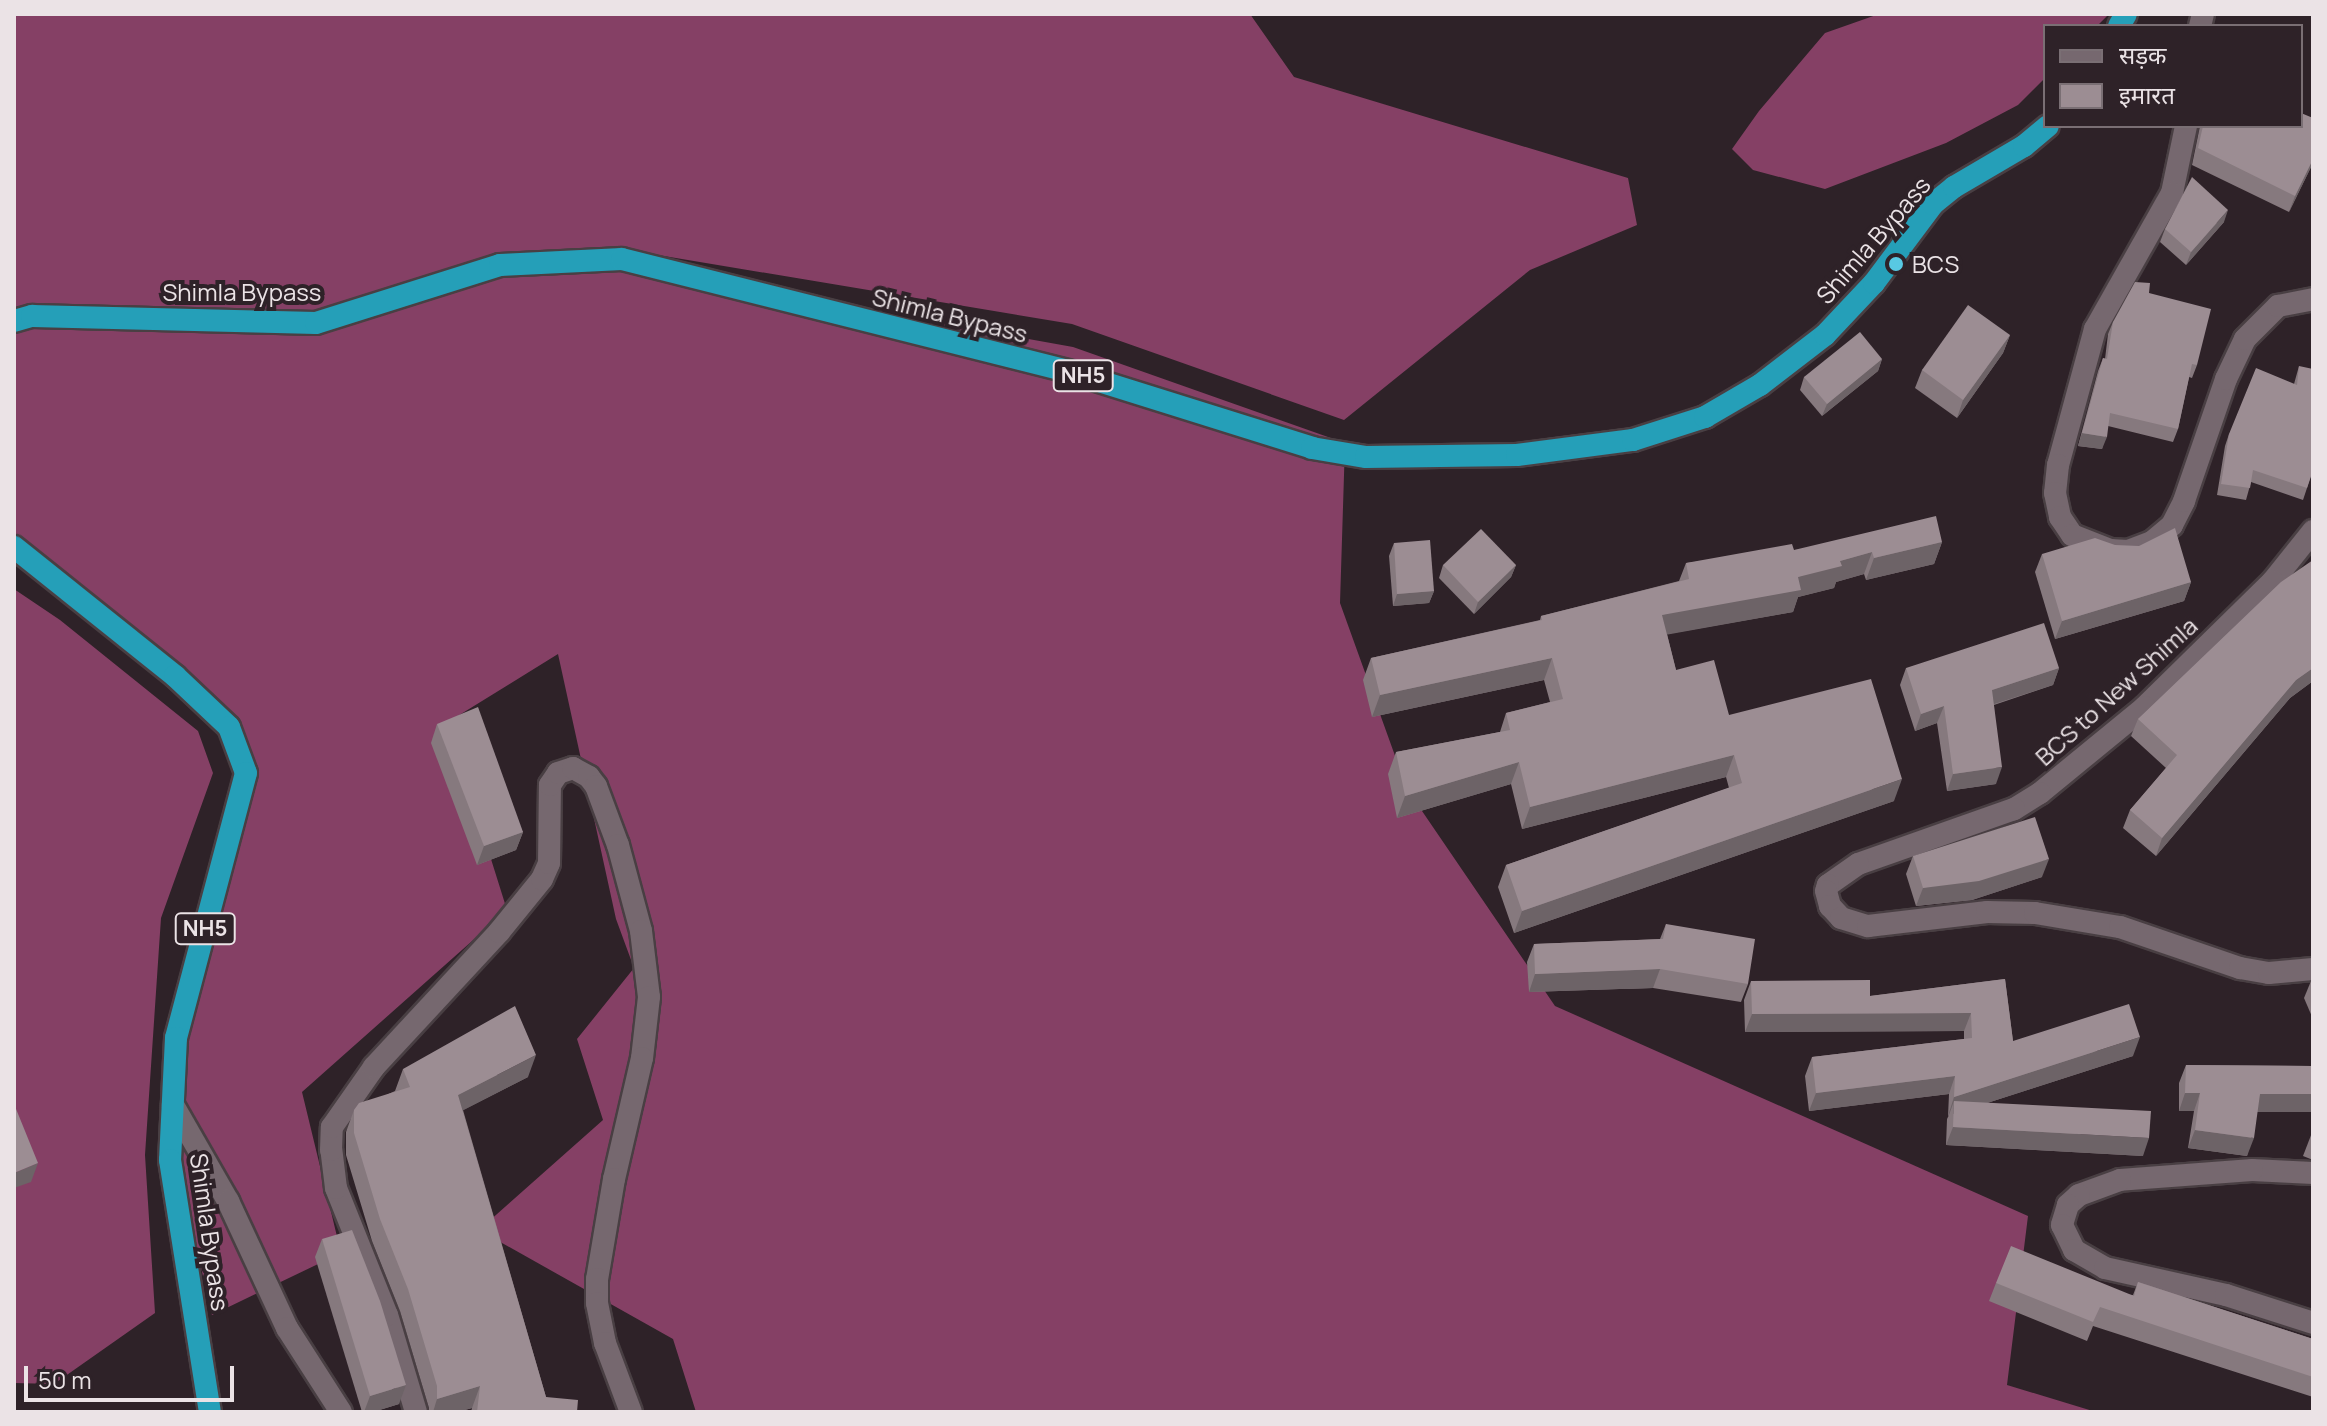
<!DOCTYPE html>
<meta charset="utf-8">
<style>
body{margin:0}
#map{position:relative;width:2327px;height:1426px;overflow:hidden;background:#2e2228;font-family:Manrope,"Noto Sans Devanagari",sans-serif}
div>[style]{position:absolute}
.forest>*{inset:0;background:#854065}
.roads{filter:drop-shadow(2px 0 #493f43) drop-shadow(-2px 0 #493f43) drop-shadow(0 2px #493f43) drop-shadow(0 -2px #493f43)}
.minor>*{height:22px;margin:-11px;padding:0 11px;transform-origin:11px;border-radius:11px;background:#76686f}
.tertiary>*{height:22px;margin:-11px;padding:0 11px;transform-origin:11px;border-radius:11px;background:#76686f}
.trunk>*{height:22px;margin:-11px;padding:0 11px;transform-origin:11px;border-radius:11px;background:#259fb8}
.wall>*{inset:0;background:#86797e}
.shaded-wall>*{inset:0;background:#6d6367}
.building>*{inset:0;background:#9c8d93}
.dots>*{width:22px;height:22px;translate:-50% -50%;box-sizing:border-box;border:4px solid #2e2228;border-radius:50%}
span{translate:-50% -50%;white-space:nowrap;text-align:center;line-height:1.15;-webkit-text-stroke:8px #2e2228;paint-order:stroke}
.shield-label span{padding:2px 6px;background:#2e2228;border:2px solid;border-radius:6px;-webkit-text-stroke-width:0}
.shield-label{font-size:22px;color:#ebe3e6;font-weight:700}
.street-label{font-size:24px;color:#ebe3e6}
.poi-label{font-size:24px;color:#ebe3e6}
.left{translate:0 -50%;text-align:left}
.frame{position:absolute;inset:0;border:16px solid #ebe3e6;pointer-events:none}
.legend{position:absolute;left:2043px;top:24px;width:260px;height:104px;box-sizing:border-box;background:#2e2228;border:2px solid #7a6f74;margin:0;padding:10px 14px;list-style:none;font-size:24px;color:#ebe3e6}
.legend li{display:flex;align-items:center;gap:16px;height:40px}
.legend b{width:40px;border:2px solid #7a6f74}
.scale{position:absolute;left:24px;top:1366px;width:210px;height:36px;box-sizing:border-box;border:4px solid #ebe3e6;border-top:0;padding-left:10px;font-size:24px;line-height:28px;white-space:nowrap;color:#ebe3e6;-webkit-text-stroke:6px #2e2228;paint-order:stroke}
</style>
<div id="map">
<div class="forest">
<div style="clip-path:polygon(14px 14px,1250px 14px,1294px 77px,1628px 178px,1637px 225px,1530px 270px,1344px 420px,1072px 324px,622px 249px,313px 314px,14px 308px)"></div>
<div style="clip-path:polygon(1879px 14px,2109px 14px,2097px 26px,2045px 26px,2045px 78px,2018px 105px,1946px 143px,1825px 189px,1753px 170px,1732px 149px,1759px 111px,1825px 33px)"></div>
<div style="clip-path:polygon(623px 266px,1073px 347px,1345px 443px,1340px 603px,1407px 789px,1555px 1006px,2028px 1216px,2007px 1385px,2096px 1412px,696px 1412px,673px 1339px,479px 1230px,603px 1120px,577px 1039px,634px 968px,616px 919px,558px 654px,448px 722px,507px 910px,302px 1092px,341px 1253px,212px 1315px,176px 1159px,183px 1039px,253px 772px,234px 722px,14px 539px,14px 327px,34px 322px,318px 329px,503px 271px)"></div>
<div style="clip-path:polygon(14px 589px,60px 620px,198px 731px,213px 773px,161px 918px,145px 1155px,155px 1313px,54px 1384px,14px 1383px)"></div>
</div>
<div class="roads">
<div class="minor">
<div style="left:2200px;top:26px;width:12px;rotate:-76deg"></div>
<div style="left:2186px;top:126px;width:68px;rotate:101.8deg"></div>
<div style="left:2172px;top:193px;width:156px;rotate:119.5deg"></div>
<div style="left:2095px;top:329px;width:141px;rotate:105.2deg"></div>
<div style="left:2058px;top:465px;width:28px;rotate:96deg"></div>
<div style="left:2055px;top:493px;width:25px;rotate:78deg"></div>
<div style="left:2060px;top:517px;width:22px;rotate:56deg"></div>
<div style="left:2072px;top:535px;width:41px;rotate:21.5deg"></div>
<div style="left:2110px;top:550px;width:18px;rotate:3deg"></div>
<div style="left:2128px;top:551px;width:26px;rotate:-21deg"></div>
<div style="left:2152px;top:542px;width:26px;rotate:-40deg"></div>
<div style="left:2172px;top:525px;width:27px;rotate:-63deg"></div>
<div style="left:2184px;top:501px;width:129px;rotate:-71deg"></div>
<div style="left:2226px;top:379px;width:44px;rotate:-64.6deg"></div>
<div style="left:2245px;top:339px;width:47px;rotate:-45deg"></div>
<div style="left:2278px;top:306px;width:36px;rotate:-11deg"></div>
<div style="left:2313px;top:531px;width:64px;rotate:128.7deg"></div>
<div style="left:2273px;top:581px;width:180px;rotate:135.5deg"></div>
<div style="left:2145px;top:707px;width:136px;rotate:140.7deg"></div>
<div style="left:2040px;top:793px;width:31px;rotate:148deg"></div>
<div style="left:2014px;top:809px;width:165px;rotate:160.6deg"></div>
<div style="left:1858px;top:864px;width:37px;rotate:145deg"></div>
<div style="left:1828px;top:885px;width:6px;rotate:108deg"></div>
<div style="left:1826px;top:891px;width:16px;rotate:75deg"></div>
<div style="left:1830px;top:906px;width:16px;rotate:47deg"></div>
<div style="left:1841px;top:918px;width:28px;rotate:17deg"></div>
<div style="left:1868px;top:926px;width:120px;rotate:-6.7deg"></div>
<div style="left:1987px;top:912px;width:48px;rotate:1.2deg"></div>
<div style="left:2035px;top:913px;width:86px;rotate:9.4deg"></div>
<div style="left:2120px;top:927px;width:127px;rotate:18.9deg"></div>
<div style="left:2240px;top:968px;width:29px;rotate:10deg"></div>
<div style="left:2269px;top:973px;width:44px;rotate:-5.2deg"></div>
<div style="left:2313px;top:1173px;width:61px;rotate:-177.2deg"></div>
<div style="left:2252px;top:1170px;width:132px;rotate:175.7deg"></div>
<div style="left:2120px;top:1180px;width:44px;rotate:159.9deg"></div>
<div style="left:2079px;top:1195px;width:15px;rotate:138deg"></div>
<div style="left:2068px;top:1205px;width:21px;rotate:107deg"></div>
<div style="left:2062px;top:1225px;width:28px;rotate:64deg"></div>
<div style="left:2074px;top:1250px;width:36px;rotate:30deg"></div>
<div style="left:2105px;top:1268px;width:124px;rotate:12.6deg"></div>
<div style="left:2226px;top:1295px;width:91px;rotate:17.8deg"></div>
</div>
<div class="tertiary">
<div style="left:173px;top:1105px;width:111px;rotate:60.2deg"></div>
<div style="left:228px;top:1201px;width:140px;rotate:65.1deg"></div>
<div style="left:287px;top:1328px;width:100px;rotate:57.3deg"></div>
<div style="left:416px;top:1412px;width:101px;rotate:-106.6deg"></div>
<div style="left:387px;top:1315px;width:137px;rotate:-111.9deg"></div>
<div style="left:336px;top:1188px;width:38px;rotate:-97deg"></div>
<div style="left:331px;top:1150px;width:23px;rotate:-88deg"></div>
<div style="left:332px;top:1127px;width:73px;rotate:-55deg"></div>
<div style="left:374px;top:1067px;width:184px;rotate:-47.2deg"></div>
<div style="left:499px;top:932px;width:68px;rotate:-50.9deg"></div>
<div style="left:542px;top:879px;width:17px;rotate:-66deg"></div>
<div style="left:549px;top:863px;width:78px;rotate:-89.3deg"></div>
<div style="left:550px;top:785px;width:14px;rotate:-56deg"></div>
<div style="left:558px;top:773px;width:16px;rotate:-18deg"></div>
<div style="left:573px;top:768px;width:18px;rotate:29deg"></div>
<div style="left:589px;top:777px;width:11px;rotate:52deg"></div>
<div style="left:596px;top:786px;width:63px;rotate:69.6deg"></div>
<div style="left:618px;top:845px;width:89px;rotate:75deg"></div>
<div style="left:641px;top:931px;width:66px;rotate:83.1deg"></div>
<div style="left:649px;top:997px;width:61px;rotate:96.5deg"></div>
<div style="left:642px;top:1058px;width:124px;rotate:103deg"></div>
<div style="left:614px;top:1179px;width:101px;rotate:99.6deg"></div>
<div style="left:597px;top:1279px;width:24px;rotate:90deg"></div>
<div style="left:597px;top:1303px;width:41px;rotate:78.7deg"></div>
<div style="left:605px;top:1343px;width:74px;rotate:69.4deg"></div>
</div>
<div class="trunk">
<div style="left:2119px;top:26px;width:14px;rotate:-60deg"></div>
<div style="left:14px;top:321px;width:19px;rotate:-16deg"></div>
<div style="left:32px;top:316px;width:284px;rotate:1.4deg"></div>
<div style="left:316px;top:323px;width:193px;rotate:-17.5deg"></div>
<div style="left:500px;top:265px;width:122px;rotate:-2.8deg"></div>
<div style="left:622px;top:259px;width:459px;rotate:14.1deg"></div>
<div style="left:1067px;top:371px;width:257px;rotate:17.4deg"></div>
<div style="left:1312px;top:448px;width:55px;rotate:9.5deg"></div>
<div style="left:1366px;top:457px;width:151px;rotate:-0.8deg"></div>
<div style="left:1517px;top:455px;width:117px;rotate:-7.4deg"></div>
<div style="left:1633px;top:440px;width:76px;rotate:-17.7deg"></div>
<div style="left:1705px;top:417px;width:64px;rotate:-30.2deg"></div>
<div style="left:1760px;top:385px;width:82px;rotate:-37.6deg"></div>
<div style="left:1825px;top:335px;width:71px;rotate:-46.7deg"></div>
<div style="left:1874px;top:283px;width:99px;rotate:-53.2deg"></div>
<div style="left:1933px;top:204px;width:27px;rotate:-39deg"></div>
<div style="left:1954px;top:187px;width:81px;rotate:-30.4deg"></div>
<div style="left:2024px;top:146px;width:31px;rotate:-40deg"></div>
<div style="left:14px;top:547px;width:206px;rotate:38.7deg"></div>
<div style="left:175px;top:676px;width:74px;rotate:43.4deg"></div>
<div style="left:229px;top:727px;width:49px;rotate:69.7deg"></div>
<div style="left:246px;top:773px;width:274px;rotate:104.8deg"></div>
<div style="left:176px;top:1038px;width:122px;rotate:92.8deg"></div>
<div style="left:170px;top:1160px;width:255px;rotate:81deg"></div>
</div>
</div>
<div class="wall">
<div style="clip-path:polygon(2200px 126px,2301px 126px,2313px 163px,2289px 212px,2192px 165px)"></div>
<div style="clip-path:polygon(2224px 222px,2186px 265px,2160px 242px,2165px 229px)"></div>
<div style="clip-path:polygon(2149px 293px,2197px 365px,2192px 378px,2189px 377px,2178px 429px,2173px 442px,2108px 426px,2102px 449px,2078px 446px,2098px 371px,2103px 358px,2105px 359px,2108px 334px,2113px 322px)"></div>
<div style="clip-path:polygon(2010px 335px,2003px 353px,1957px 418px,1915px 388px,1922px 370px)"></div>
<div style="clip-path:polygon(1882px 359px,1878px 371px,1822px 416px,1800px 390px,1804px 377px)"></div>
<div style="clip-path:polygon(2299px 366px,2313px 470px,2303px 500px,2251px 482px,2246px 500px,2217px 495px,2225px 446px,2229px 434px,2294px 384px)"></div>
<div style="clip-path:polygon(1942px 542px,1934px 564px,1866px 580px,1864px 574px,1836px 582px,1834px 588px,1798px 597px,1793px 612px,1667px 634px,1676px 670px,1729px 715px,1894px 801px,1514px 933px,1498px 887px,1506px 865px,1729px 788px,1726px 777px,1522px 829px,1511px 784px,1397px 818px,1388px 774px,1396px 752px,1500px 732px,1506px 713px,1550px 702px,1544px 680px,1372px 717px,1363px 680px,1371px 658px,1540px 620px,1541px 616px,1679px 581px,1686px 563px,1794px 550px)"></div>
<div style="clip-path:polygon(1394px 543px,1434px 591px,1429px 603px,1393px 606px,1389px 556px)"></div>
<div style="clip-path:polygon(2042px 554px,2191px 582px,2184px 601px,2055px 639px,2035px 572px)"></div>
<div style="clip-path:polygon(2313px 560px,2313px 681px,2290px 698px,2156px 856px,2123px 828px,2130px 810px,2166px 768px,2131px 736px,2138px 719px)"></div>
<div style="clip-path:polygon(1443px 565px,1516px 565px,1511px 577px,1474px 614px,1439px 578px)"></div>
<div style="clip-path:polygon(1906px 668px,2059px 668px,2053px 685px,1994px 705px,1996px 784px,1947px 791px,1937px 723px,1915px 731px,1900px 685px)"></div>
<div style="clip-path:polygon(437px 724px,523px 832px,516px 850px,477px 865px,431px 743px)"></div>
<div style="clip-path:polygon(1913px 856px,2042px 877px,1972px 900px,1916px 906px,1906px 874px)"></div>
<div style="clip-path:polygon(1666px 924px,1748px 984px,1741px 1002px,1653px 988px,1529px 992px,1527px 962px,1534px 944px,1660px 939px)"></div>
<div style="clip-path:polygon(2005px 979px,2013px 1041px,2133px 1056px,1987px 1103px,2143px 1156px,1946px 1145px,1947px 1119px,1949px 1115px,1948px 1116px,1949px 1094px,1809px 1111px,1805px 1076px,1812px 1057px,1964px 1039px,1964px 1031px,1745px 1032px,1744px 1000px,1751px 981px,1870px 996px)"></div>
<div style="clip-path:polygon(2313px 980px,2313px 1019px,2304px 998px,2311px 981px)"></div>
<div style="clip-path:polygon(2186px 1065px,2313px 1066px,2313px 1112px,2257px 1112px,2247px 1156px,2188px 1148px,2194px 1111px,2179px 1111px,2179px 1083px)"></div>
<div style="clip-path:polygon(403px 1069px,528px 1077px,463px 1110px,546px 1397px,577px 1412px,471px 1412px,472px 1408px,458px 1412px,429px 1412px,429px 1408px,400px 1311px,372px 1241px,346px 1155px,346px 1132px,354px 1110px,395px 1091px)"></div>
<div style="clip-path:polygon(2313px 1130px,2313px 1160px,2303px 1156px)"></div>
<div style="clip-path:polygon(322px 1239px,399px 1404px,373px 1412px,362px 1412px,315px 1257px)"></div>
<div style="clip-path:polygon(2138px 1282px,2313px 1339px,2313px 1397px,2093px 1326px,2087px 1341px,1989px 1301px,1996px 1283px,2133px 1295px)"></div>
</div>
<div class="shaded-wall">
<div style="clip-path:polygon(2313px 159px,2313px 163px,2289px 212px,2295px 196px)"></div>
<div style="clip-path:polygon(2228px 210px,2224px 222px,2186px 265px,2191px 252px)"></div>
<div style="clip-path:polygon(2010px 335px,2003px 353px,1957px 418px,1963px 400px)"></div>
<div style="clip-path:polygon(1882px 359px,1878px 371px,1822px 416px,1827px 404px)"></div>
<div style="clip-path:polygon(2082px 433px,2107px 437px,2102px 449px,2078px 446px)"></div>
<div style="clip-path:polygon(1942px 542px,1934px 564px,1866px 580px,1874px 558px)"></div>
<div style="clip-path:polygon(1872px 552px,1864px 574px,1836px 582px,1834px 588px,1798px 597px,1793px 612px,1654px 637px,1662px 615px,1798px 577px,1840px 561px)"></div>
<div style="clip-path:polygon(1516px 565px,1511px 577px,1474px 614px,1478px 602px)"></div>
<div style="clip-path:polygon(2191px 582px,2184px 601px,2055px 639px,2062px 621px)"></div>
<div style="clip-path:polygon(1434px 591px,1429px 603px,1393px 606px,1397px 594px)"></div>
<div style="clip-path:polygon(1552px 658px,1544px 680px,1372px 717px,1380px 695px)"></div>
<div style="clip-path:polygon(2059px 668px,2053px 685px,1985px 707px,1992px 690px)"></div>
<div style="clip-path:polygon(2313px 668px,2313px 681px,2290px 698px,2156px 856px,2162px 838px,2296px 680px)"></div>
<div style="clip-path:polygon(1944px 706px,1937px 723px,1915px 731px,1921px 714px)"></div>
<div style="clip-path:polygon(1734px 755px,1726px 777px,1522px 829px,1530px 807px)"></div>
<div style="clip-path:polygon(1519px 762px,1511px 784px,1397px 818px,1405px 796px)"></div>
<div style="clip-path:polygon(2002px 767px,1996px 784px,1947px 791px,1953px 774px)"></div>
<div style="clip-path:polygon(1902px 779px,1894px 801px,1514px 933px,1522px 911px)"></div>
<div style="clip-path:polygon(523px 832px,516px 850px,477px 865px,484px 846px)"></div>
<div style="clip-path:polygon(2049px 859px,2042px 877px,1972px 900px,1916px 906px,1923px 888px)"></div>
<div style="clip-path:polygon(1660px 969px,1653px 988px,1529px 992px,1535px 974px)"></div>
<div style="clip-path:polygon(1971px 1013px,1964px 1031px,1745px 1032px,1752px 1014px)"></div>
<div style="clip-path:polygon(2140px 1037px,2133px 1056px,1953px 1114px,1954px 1101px,1949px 1115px,1948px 1116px,1954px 1097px)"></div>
<div style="clip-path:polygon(536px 1055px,528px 1077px,450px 1117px,458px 1095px)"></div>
<div style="clip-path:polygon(1955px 1076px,1949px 1094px,1809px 1111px,1816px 1093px)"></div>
<div style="clip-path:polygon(2185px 1093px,2200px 1093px,2194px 1111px,2179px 1111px)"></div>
<div style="clip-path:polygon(2260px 1094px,2313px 1094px,2313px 1112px,2253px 1112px)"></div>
<div style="clip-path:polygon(1953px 1127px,2149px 1138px,2143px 1156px,1946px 1145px)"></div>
<div style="clip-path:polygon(2195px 1130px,2254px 1138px,2247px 1156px,2188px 1148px)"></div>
<div style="clip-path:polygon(38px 1163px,31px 1182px,14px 1188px,14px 1173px)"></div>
<div style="clip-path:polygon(406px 1385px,399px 1404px,373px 1412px,364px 1412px,370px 1396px)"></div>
<div style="clip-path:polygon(480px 1386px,472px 1408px,458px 1412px,433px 1412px,437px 1399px)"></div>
</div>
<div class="building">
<div style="clip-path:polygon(2301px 113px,2313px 118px,2313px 159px,2295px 196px,2198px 148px,2203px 126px,2301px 126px)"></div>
<div style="clip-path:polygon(2192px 177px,2228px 210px,2191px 252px,2165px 229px)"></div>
<div style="clip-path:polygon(2135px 282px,2150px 283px,2149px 293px,2211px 309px,2197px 365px,2192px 364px,2178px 429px,2110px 413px,2107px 437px,2082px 433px,2103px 358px,2107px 359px,2113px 322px)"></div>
<div style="clip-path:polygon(1968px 305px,2010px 335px,1963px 400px,1922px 370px)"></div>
<div style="clip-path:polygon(1860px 332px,1882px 359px,1827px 404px,1804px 377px)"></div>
<div style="clip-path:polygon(2299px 366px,2313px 369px,2313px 470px,2307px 488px,2253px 470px,2250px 488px,2221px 484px,2229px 434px,2256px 368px,2297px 385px)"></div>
<div style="clip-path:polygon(1936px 516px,1942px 542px,1874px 558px,1872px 552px,1840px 561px,1842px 566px,1798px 577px,1801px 590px,1662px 615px,1676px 670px,1714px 660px,1729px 715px,1871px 679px,1902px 779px,1522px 911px,1506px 865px,1742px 783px,1734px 755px,1530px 807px,1519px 762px,1405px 796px,1396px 752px,1510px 730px,1506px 713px,1563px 699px,1552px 658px,1380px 695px,1371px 658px,1542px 620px,1541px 616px,1689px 579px,1686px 563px,1792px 544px,1794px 550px)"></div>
<div style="clip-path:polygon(2175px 528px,2191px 582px,2062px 621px,2042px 554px,2095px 538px,2115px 545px,2139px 546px)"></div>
<div style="clip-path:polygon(1481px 529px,1516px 565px,1478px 602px,1443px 565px)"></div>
<div style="clip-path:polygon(1430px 540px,1434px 591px,1397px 594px,1394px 543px)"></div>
<div style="clip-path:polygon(2313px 560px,2313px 668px,2296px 680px,2162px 838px,2130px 810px,2177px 755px,2138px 719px,2281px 582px)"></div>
<div style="clip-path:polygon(2044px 623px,2059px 668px,1992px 690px,2002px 767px,1953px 774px,1944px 706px,1921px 714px,1906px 668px)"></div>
<div style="clip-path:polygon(478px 707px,523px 832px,484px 846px,437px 724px)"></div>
<div style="clip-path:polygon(2035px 817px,2049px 859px,1979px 881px,1923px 888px,1913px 856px)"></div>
<div style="clip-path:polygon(1666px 924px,1755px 939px,1748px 984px,1660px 969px,1535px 974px,1534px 944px,1663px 939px)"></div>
<div style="clip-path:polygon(2005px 979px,2013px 1041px,2129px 1004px,2140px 1037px,1954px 1097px,1955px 1076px,1816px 1093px,1812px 1057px,1972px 1038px,1971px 1013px,1752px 1014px,1751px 981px,1870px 980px,1870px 996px)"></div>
<div style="clip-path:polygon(515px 1006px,536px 1055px,458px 1095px,546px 1397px,578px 1400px,577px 1412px,477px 1412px,480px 1386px,437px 1399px,437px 1386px,408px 1289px,380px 1219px,354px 1133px,354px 1110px,359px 1103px,410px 1087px,403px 1069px)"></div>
<div style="clip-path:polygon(2186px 1065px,2313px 1066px,2313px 1094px,2260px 1094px,2254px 1138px,2195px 1130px,2200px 1093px,2185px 1093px)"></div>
<div style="clip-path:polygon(1954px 1101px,2151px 1111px,2149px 1138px,1953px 1127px)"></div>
<div style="clip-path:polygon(14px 1104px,38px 1163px,14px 1173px)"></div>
<div style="clip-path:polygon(352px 1230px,380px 1301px,406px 1385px,370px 1396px,322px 1239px)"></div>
<div style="clip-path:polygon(2011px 1246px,2134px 1296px,2138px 1282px,2313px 1339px,2313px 1377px,2100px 1307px,2093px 1322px,1996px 1283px)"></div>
</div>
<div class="dots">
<div style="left:1896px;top:264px;background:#58c9e3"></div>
</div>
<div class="shield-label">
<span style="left:1083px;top:376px">NH5</span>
<span style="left:205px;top:929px">NH5</span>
</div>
<div class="street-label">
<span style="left:1873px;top:240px;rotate:-49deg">Shimla Bypass</span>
<span style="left:242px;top:292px">Shimla Bypass</span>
<span style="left:950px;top:315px;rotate:14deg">Shimla Bypass</span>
<span style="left:2116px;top:691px;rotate:-42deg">BCS to New Shimla</span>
<span style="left:210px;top:1232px;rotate:82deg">Shimla Bypass</span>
</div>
<div class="poi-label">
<span class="left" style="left:1912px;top:264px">BCS</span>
</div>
<div class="frame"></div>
<ul class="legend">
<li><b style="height:10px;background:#76686f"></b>सड़क</li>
<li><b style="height:22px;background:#9c8d93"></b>इमारत</li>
</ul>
<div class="scale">50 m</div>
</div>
